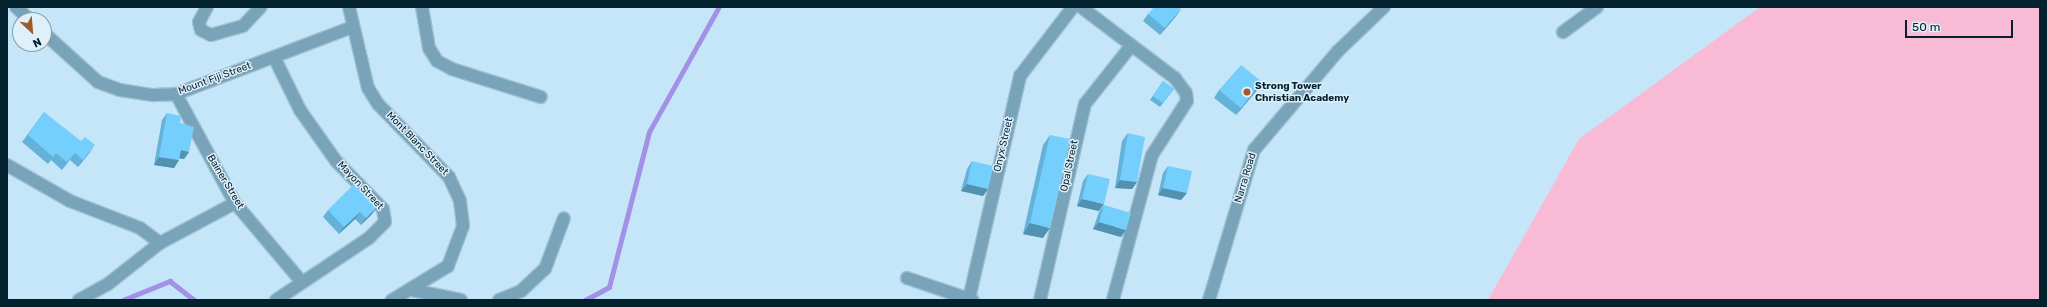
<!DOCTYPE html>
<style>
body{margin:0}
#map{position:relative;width:2047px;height:307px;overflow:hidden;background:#c5e6f8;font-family:Rubik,sans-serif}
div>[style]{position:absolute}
.green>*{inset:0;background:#f9bad5}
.stream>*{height:4.5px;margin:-2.25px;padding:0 2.25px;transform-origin:2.25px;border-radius:2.25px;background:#a291e7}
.roads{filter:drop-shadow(1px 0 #a2c3d4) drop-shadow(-1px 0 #a2c3d4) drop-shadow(0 1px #a2c3d4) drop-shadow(0 -1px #a2c3d4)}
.minor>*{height:12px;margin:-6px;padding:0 6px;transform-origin:6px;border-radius:6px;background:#79a3b9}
.wall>*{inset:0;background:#65b2d9}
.shaded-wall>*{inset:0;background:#5291b0}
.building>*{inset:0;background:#75cffc}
.dots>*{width:11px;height:11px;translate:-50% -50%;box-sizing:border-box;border:2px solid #e0f0fa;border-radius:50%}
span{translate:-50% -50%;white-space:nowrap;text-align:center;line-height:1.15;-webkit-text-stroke:3px #e0f0fa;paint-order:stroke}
.street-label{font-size:10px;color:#04212e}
.poi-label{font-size:10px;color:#04212e;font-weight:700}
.left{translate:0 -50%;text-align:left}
.frame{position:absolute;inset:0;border:8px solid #04212e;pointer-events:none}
.north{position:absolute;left:12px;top:12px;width:40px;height:40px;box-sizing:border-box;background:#e0f0fa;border:1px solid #889da8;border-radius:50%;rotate:154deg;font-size:11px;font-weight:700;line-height:16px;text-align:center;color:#04212e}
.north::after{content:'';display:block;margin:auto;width:14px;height:18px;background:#9e592c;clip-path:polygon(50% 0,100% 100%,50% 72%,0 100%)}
.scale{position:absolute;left:1905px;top:20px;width:108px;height:18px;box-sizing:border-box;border:2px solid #04212e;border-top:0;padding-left:5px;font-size:12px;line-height:14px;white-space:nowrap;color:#04212e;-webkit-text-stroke:3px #e0f0fa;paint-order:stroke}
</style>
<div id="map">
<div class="green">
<div style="clip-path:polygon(1760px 7px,2040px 7px,2040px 300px,1488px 300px,1579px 139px)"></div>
</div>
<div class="stream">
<div style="left:123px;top:300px;width:51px;rotate:-22deg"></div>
<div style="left:170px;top:281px;width:31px;rotate:38deg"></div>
<div style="left:585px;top:300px;width:27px;rotate:-28deg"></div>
<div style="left:609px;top:287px;width:160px;rotate:-75.5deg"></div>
<div style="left:649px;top:132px;width:143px;rotate:-60.8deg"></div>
</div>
<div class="roads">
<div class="minor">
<div style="left:16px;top:7px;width:19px;rotate:43deg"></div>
<div style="left:207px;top:7px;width:17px;rotate:118deg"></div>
<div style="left:199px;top:22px;width:8px;rotate:76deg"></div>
<div style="left:201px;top:30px;width:11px;rotate:27deg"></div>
<div style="left:211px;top:35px;width:33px;rotate:-16deg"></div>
<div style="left:243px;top:26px;width:26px;rotate:-47deg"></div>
<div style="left:349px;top:7px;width:83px;rotate:76.8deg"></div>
<div style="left:368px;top:88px;width:19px;rotate:58deg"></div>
<div style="left:378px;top:104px;width:102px;rotate:45.8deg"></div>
<div style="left:449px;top:177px;width:26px;rotate:65deg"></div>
<div style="left:460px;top:201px;width:25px;rotate:83deg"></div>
<div style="left:463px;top:226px;width:43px;rotate:110.6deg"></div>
<div style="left:448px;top:266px;width:66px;rotate:148.7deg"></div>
<div style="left:422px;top:7px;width:42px;rotate:80.3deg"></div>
<div style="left:429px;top:48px;width:15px;rotate:58deg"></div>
<div style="left:437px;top:61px;width:17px;rotate:28deg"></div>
<div style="left:452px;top:69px;width:93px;rotate:17.5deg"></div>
<div style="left:1081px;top:7px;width:118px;rotate:37.1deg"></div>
<div style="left:1175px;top:78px;width:19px;rotate:54deg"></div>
<div style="left:1186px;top:93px;width:8px;rotate:83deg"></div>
<div style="left:1187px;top:101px;width:64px;rotate:122.9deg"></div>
<div style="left:1152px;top:155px;width:150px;rotate:105.1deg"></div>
<div style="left:1563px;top:32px;width:42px;rotate:-36.3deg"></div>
<div style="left:44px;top:33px;width:73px;rotate:42.2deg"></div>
<div style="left:98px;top:82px;width:23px;rotate:20deg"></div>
<div style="left:120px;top:90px;width:33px;rotate:9deg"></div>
<div style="left:153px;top:95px;width:23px;rotate:-2deg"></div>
<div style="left:176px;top:94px;width:188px;rotate:-20.8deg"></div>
<div style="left:274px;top:57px;width:59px;rotate:63.9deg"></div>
<div style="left:300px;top:110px;width:62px;rotate:54.8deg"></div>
<div style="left:336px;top:161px;width:67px;rotate:45.6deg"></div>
<div style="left:383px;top:209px;width:13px;rotate:81deg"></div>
<div style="left:385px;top:222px;width:23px;rotate:135deg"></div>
<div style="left:369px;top:238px;width:112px;rotate:146.3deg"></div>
<div style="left:176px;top:94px;width:124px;rotate:61.6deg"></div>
<div style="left:235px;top:203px;width:102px;rotate:49.8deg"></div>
<div style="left:7px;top:165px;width:73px;rotate:29.7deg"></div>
<div style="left:70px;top:201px;width:75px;rotate:21.1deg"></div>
<div style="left:140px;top:228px;width:25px;rotate:37deg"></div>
<div style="left:907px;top:278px;width:69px;rotate:18.7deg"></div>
<div style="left:412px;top:290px;width:50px;rotate:11.5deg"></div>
<div style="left:969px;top:299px;width:229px;rotate:-77.1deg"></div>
<div style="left:1020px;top:76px;width:87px;rotate:-52.5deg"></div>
<div style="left:79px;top:300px;width:33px;rotate:-29deg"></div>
<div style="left:108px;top:284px;width:66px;rotate:-38.3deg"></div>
<div style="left:160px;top:243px;width:85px;rotate:-28.1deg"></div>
<div style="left:499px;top:300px;width:24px;rotate:-22deg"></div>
<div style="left:521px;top:291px;width:33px;rotate:-43deg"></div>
<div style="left:545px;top:269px;width:54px;rotate:-69.6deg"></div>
<div style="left:1040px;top:300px;width:201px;rotate:-77.1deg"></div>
<div style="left:1085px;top:104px;width:74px;rotate:-51.6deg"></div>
<div style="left:1209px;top:300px;width:157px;rotate:-73.3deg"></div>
<div style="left:1254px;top:150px;width:130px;rotate:-49.7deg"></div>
<div style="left:1338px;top:51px;width:64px;rotate:-43.7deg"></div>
</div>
</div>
<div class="wall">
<div style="clip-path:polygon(1181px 9px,1176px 16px,1160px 35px,1143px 21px,1148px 14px)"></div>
<div style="clip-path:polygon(1163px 81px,1174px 89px,1160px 107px,1150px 100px)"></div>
<div style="clip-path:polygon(1219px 90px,1257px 90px,1236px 115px,1214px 98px)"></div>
<div style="clip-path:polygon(44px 112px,90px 152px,78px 167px,70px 160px,62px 170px,51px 160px,48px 164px,22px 142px)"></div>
<div style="clip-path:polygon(167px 113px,180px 123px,189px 152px,184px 159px,180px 158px,174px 168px,154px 165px,162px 120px)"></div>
<div style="clip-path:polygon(1128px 133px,1137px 182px,1132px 189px,1115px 188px,1122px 141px)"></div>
<div style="clip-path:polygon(1050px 135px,1043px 238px,1023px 234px,1043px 145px)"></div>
<div style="clip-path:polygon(972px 161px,988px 189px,983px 196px,961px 191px,967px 169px)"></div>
<div style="clip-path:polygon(1168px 166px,1187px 193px,1181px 200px,1158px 195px,1163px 173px)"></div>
<div style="clip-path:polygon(1088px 174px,1099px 211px,1077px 206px,1083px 181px)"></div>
<div style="clip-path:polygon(1104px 205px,1121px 237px,1093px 229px,1099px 212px)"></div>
<div style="clip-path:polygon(377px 207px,372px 214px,361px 225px,355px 219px,339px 234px,323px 217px,328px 210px)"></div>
</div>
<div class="shaded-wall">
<div style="clip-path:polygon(1181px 9px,1176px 16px,1160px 35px,1165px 28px)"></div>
<div style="clip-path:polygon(1262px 82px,1257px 90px,1236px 115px,1241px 108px)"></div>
<div style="clip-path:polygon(95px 145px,90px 152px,78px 167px,83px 160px)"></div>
<div style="clip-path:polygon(181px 150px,189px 152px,184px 159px,176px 158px)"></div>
<div style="clip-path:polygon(159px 157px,179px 160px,174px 168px,154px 165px)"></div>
<div style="clip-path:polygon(1120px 180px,1137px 182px,1132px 189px,1115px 188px)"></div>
<div style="clip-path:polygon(967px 184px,988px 189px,983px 196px,961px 191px)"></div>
<div style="clip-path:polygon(1163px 188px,1187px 193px,1181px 200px,1158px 195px)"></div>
<div style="clip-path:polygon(1082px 199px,1104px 204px,1099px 211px,1077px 206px)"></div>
<div style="clip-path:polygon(377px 207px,372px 214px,361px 225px,366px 218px)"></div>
<div style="clip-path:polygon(360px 212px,355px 219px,339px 234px,344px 227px)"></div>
<div style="clip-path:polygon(1099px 222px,1126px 230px,1121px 237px,1093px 229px)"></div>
<div style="clip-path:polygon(1030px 223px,1050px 228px,1043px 238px,1023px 234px)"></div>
</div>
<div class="building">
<div style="clip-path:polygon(1154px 7px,1178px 7px,1181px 9px,1165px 28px,1148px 14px)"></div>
<div style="clip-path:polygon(1241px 65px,1262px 82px,1241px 108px,1219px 90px)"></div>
<div style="clip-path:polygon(1163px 81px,1174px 89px,1163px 103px,1153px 96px)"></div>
<div style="clip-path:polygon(44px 112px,81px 141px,85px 137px,95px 145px,83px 160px,75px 153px,67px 162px,56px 153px,53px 157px,28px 135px)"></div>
<div style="clip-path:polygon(167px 113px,181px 116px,180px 123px,194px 127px,189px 152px,181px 150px,179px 160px,159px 157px)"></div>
<div style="clip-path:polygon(1128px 133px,1145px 137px,1137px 182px,1120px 180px)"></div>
<div style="clip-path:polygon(1050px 135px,1070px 139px,1050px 228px,1030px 223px)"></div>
<div style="clip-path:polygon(972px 161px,993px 166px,988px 189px,967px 184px)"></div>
<div style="clip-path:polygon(1168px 166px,1192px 171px,1187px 193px,1163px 188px)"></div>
<div style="clip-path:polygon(1088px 174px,1110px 179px,1104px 204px,1082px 199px)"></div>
<div style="clip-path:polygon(354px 184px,377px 207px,366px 218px,360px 212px,344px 227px,328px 210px)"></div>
<div style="clip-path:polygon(1104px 205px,1131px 213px,1126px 230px,1099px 222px)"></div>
</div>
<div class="dots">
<div style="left:1247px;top:92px;background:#9e592c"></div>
</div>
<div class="street-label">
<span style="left:215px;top:79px;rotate:-20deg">Mount Fiji Street</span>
<span style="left:417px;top:144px;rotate:46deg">Mont Blanc Street</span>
<span style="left:1004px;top:145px;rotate:-77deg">Onyx Street</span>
<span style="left:1070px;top:166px;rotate:-78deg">Opal Street</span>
<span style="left:1246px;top:178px;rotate:-73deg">Narra Road</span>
<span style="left:225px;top:182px;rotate:59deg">Bainer Street</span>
<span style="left:360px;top:186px;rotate:47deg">Mayon Street</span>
</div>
<div class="poi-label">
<span class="left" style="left:1255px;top:92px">Strong Tower<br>Christian Academy</span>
</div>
<div class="frame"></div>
<div class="north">N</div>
<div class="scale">50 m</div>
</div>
